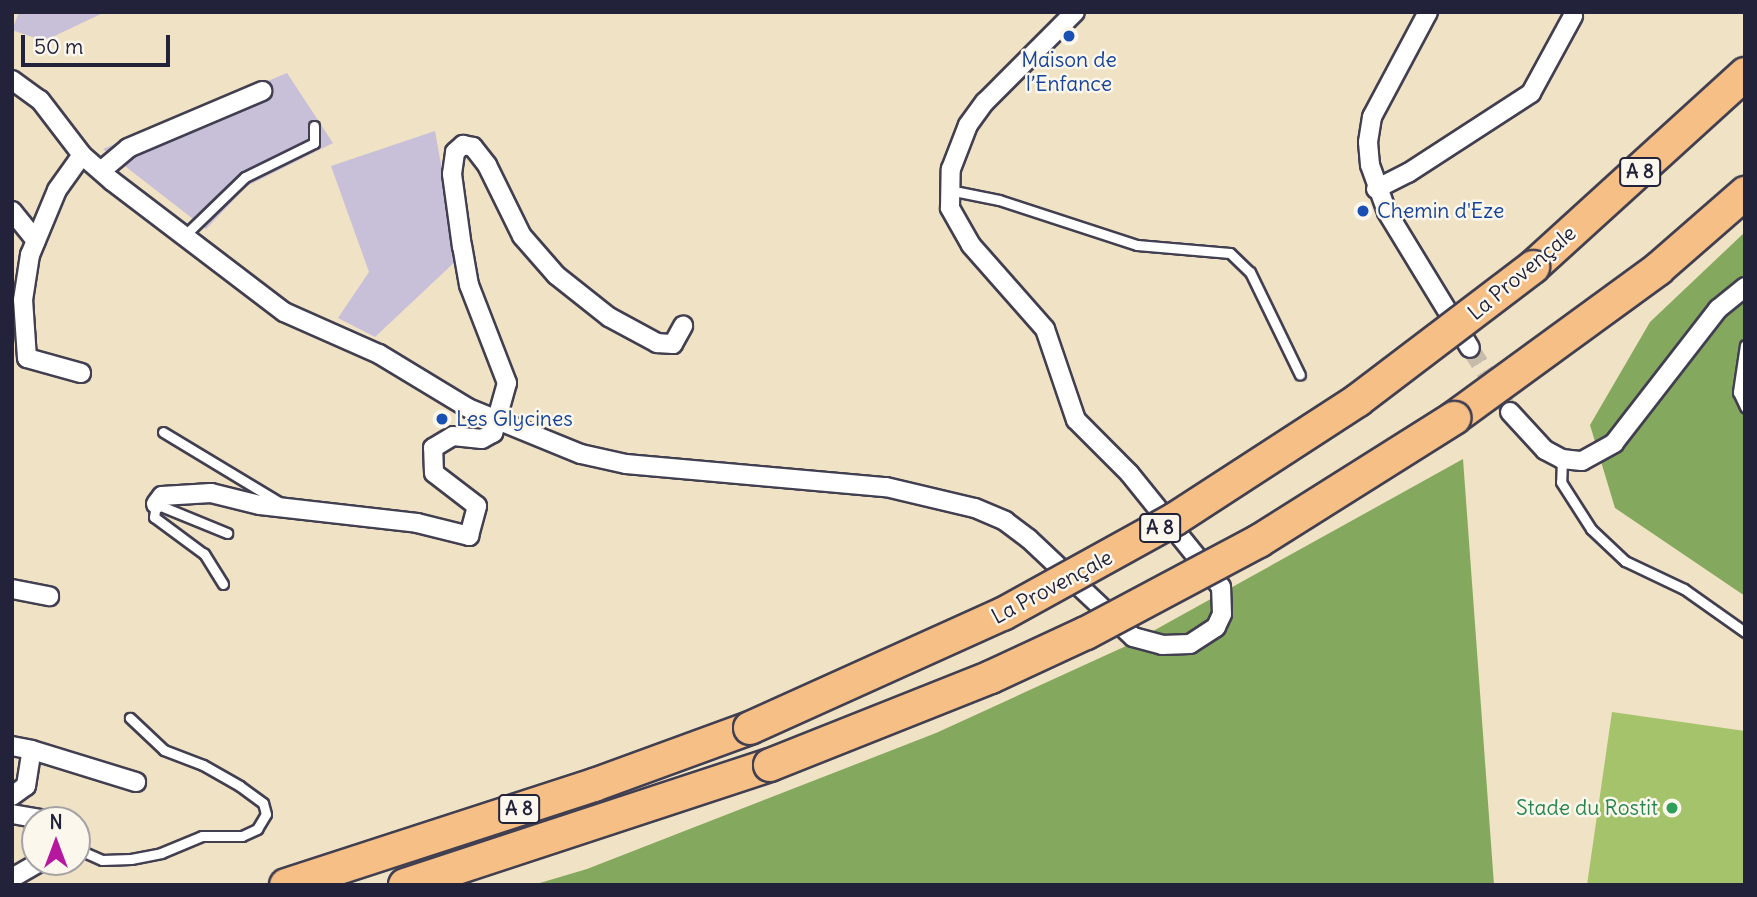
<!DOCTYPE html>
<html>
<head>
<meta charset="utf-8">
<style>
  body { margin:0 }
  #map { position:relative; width:1757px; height:897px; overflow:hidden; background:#f0e2c4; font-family:Delius,sans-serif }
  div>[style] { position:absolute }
  .industrial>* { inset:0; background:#c8bfd8 }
  .green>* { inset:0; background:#a5c36a }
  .forest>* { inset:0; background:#84a95e }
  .street-tunnel>* { height:18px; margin-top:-9px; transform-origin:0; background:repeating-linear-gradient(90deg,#c7bca9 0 18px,transparent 0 27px) }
  .roads { filter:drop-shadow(2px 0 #413f50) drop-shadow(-2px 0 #413f50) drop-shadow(0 2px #413f50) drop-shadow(0 -2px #413f50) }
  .lane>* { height:9px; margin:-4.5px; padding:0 4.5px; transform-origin:4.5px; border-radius:4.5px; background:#fff }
  .street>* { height:18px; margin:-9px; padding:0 9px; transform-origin:9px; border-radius:9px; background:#fff }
  .highway>* { height:32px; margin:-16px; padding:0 16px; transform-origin:16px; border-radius:16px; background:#f5bf86 }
  .bridges { filter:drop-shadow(2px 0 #413f50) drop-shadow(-2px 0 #413f50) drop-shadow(0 2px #413f50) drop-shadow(0 -2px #413f50) }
  .highway-bridge>* { height:32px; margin:-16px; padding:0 16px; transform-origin:16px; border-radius:16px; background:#f5bf86 }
  .dots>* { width:19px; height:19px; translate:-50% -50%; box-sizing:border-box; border:4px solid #fbf7ec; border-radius:50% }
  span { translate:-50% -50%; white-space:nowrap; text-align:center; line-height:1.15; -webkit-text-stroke:5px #fbf7ec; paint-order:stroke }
  .shield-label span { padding:2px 5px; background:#fbf7ec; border:2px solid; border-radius:5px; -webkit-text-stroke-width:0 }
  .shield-label { font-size:19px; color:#22223b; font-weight:700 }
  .transit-label { font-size:21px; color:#164399 }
  .left { translate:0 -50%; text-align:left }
  .street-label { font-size:21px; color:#22223b }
  .leisure-label { font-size:21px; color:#27864d }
  .right { translate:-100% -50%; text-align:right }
  .frame { position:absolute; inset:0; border:14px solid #22223b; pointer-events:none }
  .north { position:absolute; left:21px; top:806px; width:70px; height:70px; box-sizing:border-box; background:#fbf7ec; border:2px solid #a4a2a5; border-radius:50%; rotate:0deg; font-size:19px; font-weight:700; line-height:28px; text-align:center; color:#22223b }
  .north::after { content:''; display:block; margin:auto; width:24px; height:32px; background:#b5179e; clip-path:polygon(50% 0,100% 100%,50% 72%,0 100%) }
  .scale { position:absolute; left:21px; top:35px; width:149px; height:32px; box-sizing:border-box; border:4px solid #22223b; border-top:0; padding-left:9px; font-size:21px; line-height:24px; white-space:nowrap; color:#22223b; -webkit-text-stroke:5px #fbf7ec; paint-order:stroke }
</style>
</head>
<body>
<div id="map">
  <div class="industrial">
    <i style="clip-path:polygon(19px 12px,105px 12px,44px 41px,12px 30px)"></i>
    <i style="clip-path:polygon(287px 73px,333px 143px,247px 186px,206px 229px,103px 149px)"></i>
    <i style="clip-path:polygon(435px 131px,458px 259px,375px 337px,338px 318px,369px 272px,331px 166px)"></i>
  </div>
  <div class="green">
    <i style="clip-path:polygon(1612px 712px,1745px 731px,1745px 885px,1587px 885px)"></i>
  </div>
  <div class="forest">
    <i style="clip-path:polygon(1745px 232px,1745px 596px,1615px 508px,1590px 425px,1650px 322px)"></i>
    <i style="clip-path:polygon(1463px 459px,1494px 885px,533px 885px,587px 869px,936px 733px,1126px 646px)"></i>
  </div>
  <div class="street-tunnel">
    <i style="left:1470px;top:348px;width:75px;rotate:58deg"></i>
  </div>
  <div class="roads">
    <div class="lane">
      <i style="left:949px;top:190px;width:51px;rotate:11.3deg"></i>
      <i style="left:999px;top:200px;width:145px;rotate:18.1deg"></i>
      <i style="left:1137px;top:245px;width:93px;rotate:4.9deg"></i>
      <i style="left:1230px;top:253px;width:28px;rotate:44deg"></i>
      <i style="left:1250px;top:272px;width:114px;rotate:64.1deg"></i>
      <i style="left:185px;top:235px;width:83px;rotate:-44deg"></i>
      <i style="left:245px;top:177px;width:77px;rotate:-26.2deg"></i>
      <i style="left:314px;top:143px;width:17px;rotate:-90deg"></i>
      <i style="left:1745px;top:345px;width:48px;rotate:98.5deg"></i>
      <i style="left:1738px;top:392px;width:17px;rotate:65deg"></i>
      <i style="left:163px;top:432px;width:141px;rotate:31.1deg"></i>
      <i style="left:1562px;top:459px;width:23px;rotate:92deg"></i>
      <i style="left:1561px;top:482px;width:56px;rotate:57.4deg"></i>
      <i style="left:1591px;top:529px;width:47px;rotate:43.3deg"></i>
      <i style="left:1625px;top:561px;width:65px;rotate:25.4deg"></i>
      <i style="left:1684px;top:589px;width:75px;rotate:35.2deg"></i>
      <i style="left:223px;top:584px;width:36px;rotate:-122deg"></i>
      <i style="left:204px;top:554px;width:62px;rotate:-143.5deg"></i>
      <i style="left:154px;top:517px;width:13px;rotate:-81deg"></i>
      <i style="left:156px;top:504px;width:77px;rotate:22.2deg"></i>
      <i style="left:77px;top:849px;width:27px;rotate:24deg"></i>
      <i style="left:102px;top:860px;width:29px;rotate:-2deg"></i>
      <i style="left:131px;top:859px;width:31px;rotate:-11deg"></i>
      <i style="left:161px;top:853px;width:44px;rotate:-22.5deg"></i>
      <i style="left:202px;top:836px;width:40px"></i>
      <i style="left:242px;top:836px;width:17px;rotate:-25deg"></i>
      <i style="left:257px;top:829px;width:17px;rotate:-59deg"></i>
      <i style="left:266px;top:814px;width:11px;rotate:-105deg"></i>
      <i style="left:263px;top:803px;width:29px;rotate:-144deg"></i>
      <i style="left:240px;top:786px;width:43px;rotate:-150.4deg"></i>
      <i style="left:203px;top:765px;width:42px;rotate:-159deg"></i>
      <i style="left:164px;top:750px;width:47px;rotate:-136.7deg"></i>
    </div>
    <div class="street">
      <i style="left:1428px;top:12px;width:119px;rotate:118.1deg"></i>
      <i style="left:1372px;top:117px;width:25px;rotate:99deg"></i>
      <i style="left:1368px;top:142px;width:23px;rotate:85deg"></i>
      <i style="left:1370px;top:165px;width:50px;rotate:70.1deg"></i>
      <i style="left:1387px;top:212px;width:159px;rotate:58.6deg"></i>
      <i style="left:12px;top:80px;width:34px;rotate:36deg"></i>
      <i style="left:40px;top:100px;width:69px;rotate:52.6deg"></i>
      <i style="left:82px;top:155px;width:40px;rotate:41deg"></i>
      <i style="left:112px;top:181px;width:216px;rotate:37.3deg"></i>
      <i style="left:284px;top:312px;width:104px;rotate:23.9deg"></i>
      <i style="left:379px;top:354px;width:104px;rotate:31.2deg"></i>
      <i style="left:468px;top:408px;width:122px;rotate:22.2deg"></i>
      <i style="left:581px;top:454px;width:46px;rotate:12.5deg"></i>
      <i style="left:626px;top:464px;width:261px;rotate:5.1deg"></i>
      <i style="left:886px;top:487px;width:91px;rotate:13.3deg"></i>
      <i style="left:975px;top:508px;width:33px;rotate:23deg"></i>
      <i style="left:1005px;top:521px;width:30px;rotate:37deg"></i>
      <i style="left:1029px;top:539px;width:143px;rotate:43.3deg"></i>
      <i style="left:1133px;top:637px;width:30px;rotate:15deg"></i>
      <i style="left:1162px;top:645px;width:28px;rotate:-2deg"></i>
      <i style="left:1190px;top:644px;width:31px;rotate:-33deg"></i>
      <i style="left:1216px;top:627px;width:14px;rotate:-65deg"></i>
      <i style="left:1222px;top:614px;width:27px;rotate:-92deg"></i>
      <i style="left:1221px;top:587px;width:146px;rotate:-128.9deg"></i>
      <i style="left:1129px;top:473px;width:75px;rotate:-135deg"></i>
      <i style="left:1076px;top:420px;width:96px;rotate:-108.8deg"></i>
      <i style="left:1045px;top:329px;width:112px;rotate:-131.4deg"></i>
      <i style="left:971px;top:245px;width:43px;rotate:-119.6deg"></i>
      <i style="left:950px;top:208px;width:39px;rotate:-89deg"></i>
      <i style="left:951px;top:169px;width:47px;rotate:-68.9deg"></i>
      <i style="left:968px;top:125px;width:29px;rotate:-54deg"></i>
      <i style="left:985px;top:102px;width:127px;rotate:-45deg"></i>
      <i style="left:101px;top:171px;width:35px;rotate:-40deg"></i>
      <i style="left:128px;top:148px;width:146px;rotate:-23deg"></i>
      <i style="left:1376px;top:189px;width:36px;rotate:-27deg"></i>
      <i style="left:1408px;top:173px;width:147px;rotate:-33deg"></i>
      <i style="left:1531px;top:93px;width:88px;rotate:-61.4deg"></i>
      <i style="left:12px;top:211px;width:38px;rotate:51deg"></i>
      <i style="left:81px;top:373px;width:56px;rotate:-164.5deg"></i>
      <i style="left:27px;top:358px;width:58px;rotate:-93.9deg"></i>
      <i style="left:23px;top:300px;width:46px;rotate:-81.2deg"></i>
      <i style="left:30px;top:255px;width:70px;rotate:-67.4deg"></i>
      <i style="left:57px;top:190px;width:43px;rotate:-54.5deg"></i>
      <i style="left:1510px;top:412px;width:52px;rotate:47.4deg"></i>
      <i style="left:1545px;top:450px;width:19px;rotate:28deg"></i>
      <i style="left:1562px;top:459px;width:20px;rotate:6deg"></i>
      <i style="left:1582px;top:461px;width:37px;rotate:-29deg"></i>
      <i style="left:1614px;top:443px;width:170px;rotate:-52.2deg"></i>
      <i style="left:1718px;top:309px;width:35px;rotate:-39deg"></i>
      <i style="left:156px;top:504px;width:10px;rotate:-53deg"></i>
      <i style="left:162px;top:496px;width:49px;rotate:-3.5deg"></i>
      <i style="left:211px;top:493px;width:50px;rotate:13.8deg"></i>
      <i style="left:260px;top:505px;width:158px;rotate:6.5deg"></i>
      <i style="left:417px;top:523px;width:54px;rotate:14deg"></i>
      <i style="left:469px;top:536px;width:31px;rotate:-75deg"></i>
      <i style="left:477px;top:506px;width:54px;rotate:-142.5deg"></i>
      <i style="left:434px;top:473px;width:25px;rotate:-92deg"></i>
      <i style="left:433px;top:448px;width:23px;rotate:-31deg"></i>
      <i style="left:453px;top:436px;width:29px;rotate:6deg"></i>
      <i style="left:482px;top:439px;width:13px;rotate:-29deg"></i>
      <i style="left:493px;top:433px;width:52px;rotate:-74.4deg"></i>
      <i style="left:507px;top:383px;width:105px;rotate:-111.2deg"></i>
      <i style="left:469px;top:285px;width:39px;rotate:-100deg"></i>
      <i style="left:462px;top:247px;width:74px;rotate:-97.8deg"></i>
      <i style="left:452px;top:174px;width:22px;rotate:-82deg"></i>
      <i style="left:455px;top:152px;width:11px;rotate:-41deg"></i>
      <i style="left:463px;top:145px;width:10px;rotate:11deg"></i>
      <i style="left:473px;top:147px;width:23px;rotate:52deg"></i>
      <i style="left:487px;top:165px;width:79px;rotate:63.8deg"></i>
      <i style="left:522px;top:236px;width:52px;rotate:48.9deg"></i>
      <i style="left:556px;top:275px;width:68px;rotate:38.4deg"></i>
      <i style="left:609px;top:317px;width:55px;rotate:28.4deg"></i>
      <i style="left:657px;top:343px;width:16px;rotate:4deg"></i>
      <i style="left:673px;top:344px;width:21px;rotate:-61deg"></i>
      <i style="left:12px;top:589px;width:38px;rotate:11deg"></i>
      <i style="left:12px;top:746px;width:20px;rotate:11deg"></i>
      <i style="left:12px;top:796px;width:17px;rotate:-36deg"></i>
      <i style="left:26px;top:786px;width:36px;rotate:-81deg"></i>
      <i style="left:32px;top:750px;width:109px;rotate:17.1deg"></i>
      <i style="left:12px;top:814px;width:34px;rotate:10deg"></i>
      <i style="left:12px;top:878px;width:32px;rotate:-30deg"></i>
    </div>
    <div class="highway">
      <i style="left:1533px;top:267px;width:287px;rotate:-42.3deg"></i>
      <i style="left:1454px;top:418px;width:253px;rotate:-36.1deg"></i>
      <i style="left:1658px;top:269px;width:116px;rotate:-41.1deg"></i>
      <i style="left:286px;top:885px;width:324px;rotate:-18deg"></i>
      <i style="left:594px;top:785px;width:166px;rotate:-20.1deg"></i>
      <i style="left:405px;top:885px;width:384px;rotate:-18.2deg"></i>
    </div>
  </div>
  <div class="bridges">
    <div class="highway-bridge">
      <i style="left:750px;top:728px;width:277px;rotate:-24.3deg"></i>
      <i style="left:1003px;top:614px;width:196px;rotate:-28.9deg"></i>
      <i style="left:1175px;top:519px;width:218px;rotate:-33deg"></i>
      <i style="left:1358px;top:400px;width:220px;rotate:-37.2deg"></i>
      <i style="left:770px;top:765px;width:238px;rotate:-21.7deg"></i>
      <i style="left:991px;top:677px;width:105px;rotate:-24.9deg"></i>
      <i style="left:1086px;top:633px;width:196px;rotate:-28deg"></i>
      <i style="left:1259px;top:541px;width:231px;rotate:-32.2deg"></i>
    </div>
  </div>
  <div class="dots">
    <i style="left:1069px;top:36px;background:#1a4fb4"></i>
    <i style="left:1363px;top:211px;background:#1a4fb4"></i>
    <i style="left:442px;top:419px;background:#1a4fb4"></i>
    <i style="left:1672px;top:808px;background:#2e9e5b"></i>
  </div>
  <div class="shield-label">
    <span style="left:1640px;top:172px">A 8</span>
    <span style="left:1160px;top:528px">A 8</span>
    <span style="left:519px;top:809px">A 8</span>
  </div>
  <div class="transit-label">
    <span style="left:1069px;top:72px">Maison de<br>l’Enfance</span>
    <span class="left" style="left:1377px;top:211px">Chemin d'Eze</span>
    <span class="left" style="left:456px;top:419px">Les Glycines</span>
  </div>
  <div class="street-label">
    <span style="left:1522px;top:273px;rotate:-40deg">La Provençale</span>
    <span style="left:1052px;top:587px;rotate:-28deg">La Provençale</span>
  </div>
  <div class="leisure-label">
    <span class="right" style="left:1658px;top:808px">Stade du Rostit</span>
  </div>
  <div class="frame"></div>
  <div class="north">N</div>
  <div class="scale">50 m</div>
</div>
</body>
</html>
